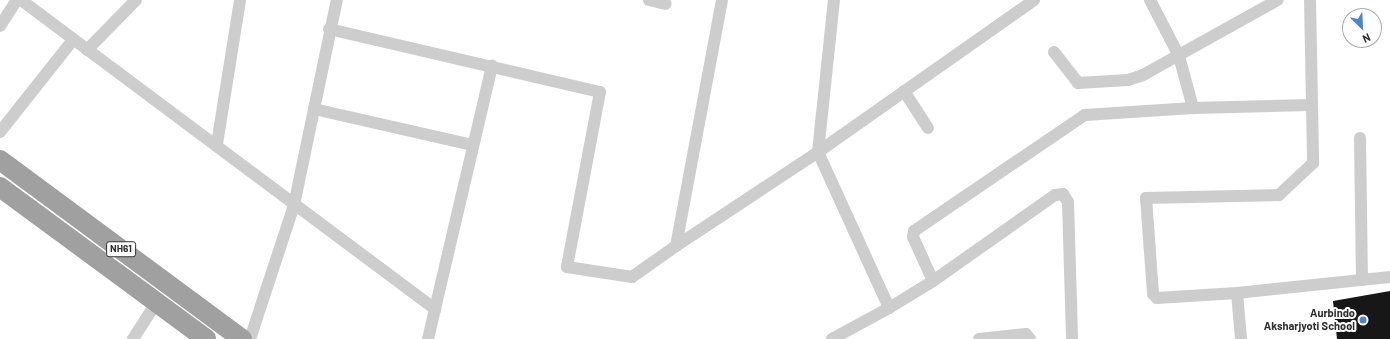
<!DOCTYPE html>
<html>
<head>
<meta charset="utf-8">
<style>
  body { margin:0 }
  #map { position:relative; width:1390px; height:339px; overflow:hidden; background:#fff; font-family:Barlow,sans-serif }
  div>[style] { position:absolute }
  .building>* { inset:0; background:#171717 }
  .minor>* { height:12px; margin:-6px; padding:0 6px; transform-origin:6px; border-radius:6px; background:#cdcdcd }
  .trunk>* { height:20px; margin:-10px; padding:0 10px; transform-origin:10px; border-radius:10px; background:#a0a0a0 }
  .dots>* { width:11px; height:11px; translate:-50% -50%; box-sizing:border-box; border:2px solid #fff; border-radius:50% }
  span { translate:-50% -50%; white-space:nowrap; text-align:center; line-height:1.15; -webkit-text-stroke:4px #fff; paint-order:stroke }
  .shield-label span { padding:1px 3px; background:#fff; border:1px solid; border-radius:3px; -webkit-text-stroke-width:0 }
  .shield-label { font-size:10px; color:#303030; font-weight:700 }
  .poi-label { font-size:11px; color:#303030; font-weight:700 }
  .right { translate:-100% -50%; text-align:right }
  .north { position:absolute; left:1342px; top:8px; width:40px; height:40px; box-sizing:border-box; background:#fff; border:1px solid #acacac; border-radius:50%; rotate:156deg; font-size:11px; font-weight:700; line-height:16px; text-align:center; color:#303030 }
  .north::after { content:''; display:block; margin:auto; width:14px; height:18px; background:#4a86d0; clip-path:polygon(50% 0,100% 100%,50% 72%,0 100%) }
</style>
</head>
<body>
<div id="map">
  <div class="building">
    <i style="clip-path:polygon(1390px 291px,1390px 339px,1337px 339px,1333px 301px)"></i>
  </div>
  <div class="minor">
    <i style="left:21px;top:0;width:517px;rotate:36.74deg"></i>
    <i style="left:435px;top:309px;width:31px;rotate:103deg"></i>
    <i style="left:649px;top:0;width:17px;rotate:13deg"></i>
    <i style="left:1150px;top:0;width:63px;rotate:62.6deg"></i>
    <i style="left:1179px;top:56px;width:54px;rotate:74.9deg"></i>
    <i style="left:1310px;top:0;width:163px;rotate:88.9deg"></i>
    <i style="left:1313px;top:163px;width:47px;rotate:136.7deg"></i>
    <i style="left:1279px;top:195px;width:133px;rotate:178.7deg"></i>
    <i style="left:1146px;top:198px;width:96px;rotate:85.8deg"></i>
    <i style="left:1153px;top:294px;width:6px;rotate:45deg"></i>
    <i style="left:1157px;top:298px;width:80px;rotate:-3.6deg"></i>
    <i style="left:1237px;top:293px;width:154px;rotate:-6deg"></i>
    <i style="left:0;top:26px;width:31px;rotate:-57deg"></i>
    <i style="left:329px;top:29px;width:278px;rotate:13.1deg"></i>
    <i style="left:600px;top:92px;width:178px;rotate:100.7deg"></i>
    <i style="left:567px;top:267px;width:66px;rotate:8.7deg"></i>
    <i style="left:632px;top:277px;width:54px;rotate:-35.2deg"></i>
    <i style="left:676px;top:246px;width:250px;rotate:-79.4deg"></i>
    <i style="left:87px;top:50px;width:70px;rotate:-45.6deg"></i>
    <i style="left:1054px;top:52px;width:39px;rotate:52deg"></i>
    <i style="left:1078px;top:83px;width:50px;rotate:-3.4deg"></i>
    <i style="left:1128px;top:80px;width:16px;rotate:-18deg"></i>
    <i style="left:1143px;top:75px;width:154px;rotate:-29.1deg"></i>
    <i style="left:904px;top:91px;width:44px;rotate:57deg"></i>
    <i style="left:314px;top:109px;width:162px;rotate:12.8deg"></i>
    <i style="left:0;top:132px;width:117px;rotate:-51.6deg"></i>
    <i style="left:1360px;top:138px;width:142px;rotate:89.2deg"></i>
    <i style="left:217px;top:144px;width:146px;rotate:-80.9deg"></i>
    <i style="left:818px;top:152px;width:264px;rotate:-35.1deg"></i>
    <i style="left:818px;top:152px;width:153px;rotate:-84deg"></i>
    <i style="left:676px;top:246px;width:170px;rotate:-33.5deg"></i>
    <i style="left:818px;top:152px;width:171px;rotate:65.5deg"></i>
    <i style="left:889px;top:308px;width:65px;rotate:151.5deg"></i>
    <i style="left:933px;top:281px;width:48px;rotate:-114.4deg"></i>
    <i style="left:913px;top:237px;width:6px;rotate:-81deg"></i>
    <i style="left:914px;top:231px;width:207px;rotate:-34.2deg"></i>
    <i style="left:1085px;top:115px;width:108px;rotate:-3.7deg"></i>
    <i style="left:1193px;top:108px;width:117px;rotate:-1.5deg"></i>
    <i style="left:1237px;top:293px;width:46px;rotate:85deg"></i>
    <i style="left:889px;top:308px;width:52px;rotate:-31.5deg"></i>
    <i style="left:933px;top:281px;width:149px;rotate:-35.2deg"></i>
    <i style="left:1055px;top:195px;width:8px;rotate:-7deg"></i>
    <i style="left:1063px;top:194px;width:9px;rotate:58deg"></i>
    <i style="left:1068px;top:202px;width:137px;rotate:88.3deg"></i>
    <i style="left:435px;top:309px;width:250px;rotate:-76.8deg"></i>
    <i style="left:133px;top:339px;width:43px;rotate:-57.4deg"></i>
    <i style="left:250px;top:339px;width:141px;rotate:-71.8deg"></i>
    <i style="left:294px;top:205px;width:209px;rotate:-78.2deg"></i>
    <i style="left:979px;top:339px;width:47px;rotate:-6.1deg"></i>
    <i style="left:1026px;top:334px;width:6px;rotate:51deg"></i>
  </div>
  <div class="trunk">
    <i style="left:0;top:160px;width:301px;rotate:36.5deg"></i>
    <i style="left:0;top:187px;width:256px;rotate:36.4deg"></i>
  </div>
  <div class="dots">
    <i style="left:1363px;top:320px;background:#4a86d0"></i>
  </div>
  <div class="shield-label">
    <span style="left:121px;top:249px">NH61</span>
  </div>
  <div class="poi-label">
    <span class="right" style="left:1355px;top:320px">Aurbindo<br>Aksharjyoti School</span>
  </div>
  <div class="north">N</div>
</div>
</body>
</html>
